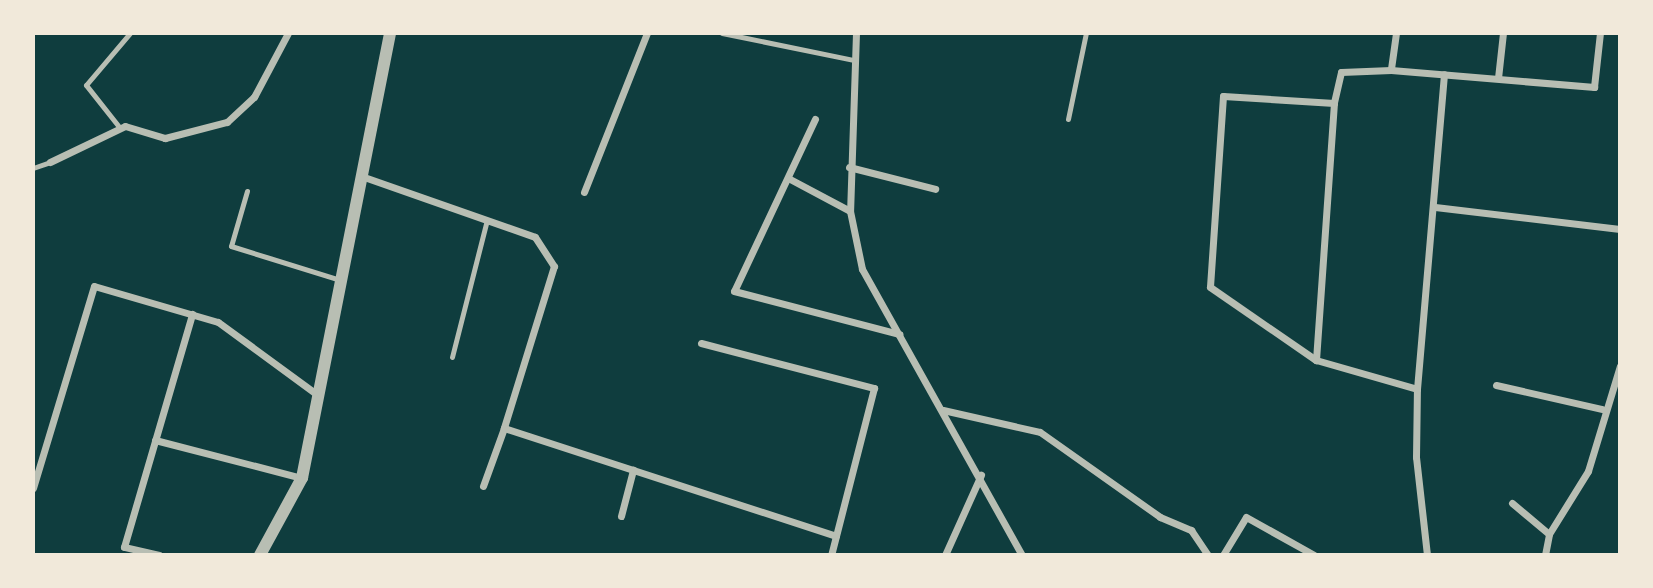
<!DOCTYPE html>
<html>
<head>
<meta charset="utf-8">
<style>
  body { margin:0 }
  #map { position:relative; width:1653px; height:588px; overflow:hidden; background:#0f3d3e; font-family:Inter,sans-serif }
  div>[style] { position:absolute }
  .service>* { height:5px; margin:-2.5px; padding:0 2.5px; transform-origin:2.5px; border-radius:2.5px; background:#b8beb3 }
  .minor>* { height:7px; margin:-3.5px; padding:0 3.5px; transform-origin:3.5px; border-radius:3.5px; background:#b8beb3 }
  .tertiary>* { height:12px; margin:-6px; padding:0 6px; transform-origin:6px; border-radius:6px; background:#b8beb3 }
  span { translate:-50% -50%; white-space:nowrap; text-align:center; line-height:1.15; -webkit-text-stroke:5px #f1e9da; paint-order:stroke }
  .frame { position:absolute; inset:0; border:35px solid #f1e9da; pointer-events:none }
</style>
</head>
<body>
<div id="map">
  <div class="service">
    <i style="left:722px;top:33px;width:135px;rotate:11.6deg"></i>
    <i style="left:1068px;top:119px;width:88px;rotate:-78.2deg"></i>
    <i style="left:120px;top:128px;width:55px;rotate:-128.3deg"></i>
    <i style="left:86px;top:85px;width:68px;rotate:-49.8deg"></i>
    <i style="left:33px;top:168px;width:18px;rotate:-19deg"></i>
    <i style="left:247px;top:191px;width:57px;rotate:106.2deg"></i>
    <i style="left:231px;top:246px;width:114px;rotate:17.3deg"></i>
    <i style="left:452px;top:357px;width:141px;rotate:-75.7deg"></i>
  </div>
  <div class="minor">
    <i style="left:856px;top:33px;width:178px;rotate:91.9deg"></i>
    <i style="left:850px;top:211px;width:59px;rotate:78.3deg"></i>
    <i style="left:862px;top:269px;width:328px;rotate:60.8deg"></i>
    <i style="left:1396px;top:33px;width:37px;rotate:98deg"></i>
    <i style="left:1391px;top:70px;width:204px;rotate:4.8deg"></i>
    <i style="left:1594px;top:87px;width:54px;rotate:-83.7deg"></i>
    <i style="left:1391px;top:70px;width:50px;rotate:177.7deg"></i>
    <i style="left:1341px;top:72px;width:32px;rotate:103deg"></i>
    <i style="left:1334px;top:103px;width:111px;rotate:-176.4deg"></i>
    <i style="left:1223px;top:96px;width:191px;rotate:93.9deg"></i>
    <i style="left:1210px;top:287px;width:129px;rotate:34.6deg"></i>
    <i style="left:1316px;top:360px;width:105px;rotate:16deg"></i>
    <i style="left:1498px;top:78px;width:45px;rotate:-83.7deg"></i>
    <i style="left:815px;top:119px;width:190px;rotate:115.2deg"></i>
    <i style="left:734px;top:291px;width:171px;rotate:14.6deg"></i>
    <i style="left:50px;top:162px;width:83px;rotate:-25.6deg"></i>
    <i style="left:125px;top:126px;width:42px;rotate:16.7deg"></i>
    <i style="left:165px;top:138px;width:64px;rotate:-14.5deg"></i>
    <i style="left:227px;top:122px;width:37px;rotate:-43deg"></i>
    <i style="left:254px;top:97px;width:72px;rotate:-62deg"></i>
    <i style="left:849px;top:167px;width:89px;rotate:14.3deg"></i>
    <i style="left:364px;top:177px;width:181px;rotate:19.3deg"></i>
    <i style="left:535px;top:237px;width:35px;rotate:57deg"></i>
    <i style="left:554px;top:266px;width:170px;rotate:107.2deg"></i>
    <i style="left:504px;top:428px;width:349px;rotate:18deg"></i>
    <i style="left:788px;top:178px;width:70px;rotate:28deg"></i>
    <i style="left:584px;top:192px;width:171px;rotate:-68.4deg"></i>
    <i style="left:1435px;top:207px;width:186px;rotate:6.8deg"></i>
    <i style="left:701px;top:343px;width:179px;rotate:14.6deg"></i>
    <i style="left:874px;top:388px;width:172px;rotate:104.4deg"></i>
    <i style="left:1316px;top:360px;width:258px;rotate:-86deg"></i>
    <i style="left:1496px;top:385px;width:109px;rotate:12.8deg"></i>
    <i style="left:943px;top:410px;width:99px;rotate:12.8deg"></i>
    <i style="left:1040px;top:432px;width:147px;rotate:35.3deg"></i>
    <i style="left:1160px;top:517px;width:34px;rotate:23deg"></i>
    <i style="left:1191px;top:530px;width:30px;rotate:56deg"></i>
    <i style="left:155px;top:440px;width:152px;rotate:14.5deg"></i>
    <i style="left:483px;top:486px;width:62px;rotate:-70.1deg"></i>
    <i style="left:33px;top:488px;width:211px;rotate:-73.2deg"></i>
    <i style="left:94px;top:286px;width:129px;rotate:16.2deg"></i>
    <i style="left:218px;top:322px;width:125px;rotate:36.2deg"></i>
    <i style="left:1512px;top:503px;width:48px;rotate:40deg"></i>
    <i style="left:621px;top:516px;width:48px;rotate:-75.4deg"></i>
    <i style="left:159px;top:555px;width:36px;rotate:-167deg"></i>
    <i style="left:124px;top:547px;width:243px;rotate:-73.7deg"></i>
    <i style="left:945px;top:555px;width:88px;rotate:-65.8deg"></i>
    <i style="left:1223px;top:555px;width:44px;rotate:-58.8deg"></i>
    <i style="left:1246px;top:517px;width:78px;rotate:29.2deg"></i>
    <i style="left:1427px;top:555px;width:99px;rotate:-96.4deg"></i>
    <i style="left:1416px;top:457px;width:68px;rotate:-89.2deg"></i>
    <i style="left:1417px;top:389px;width:316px;rotate:-85.1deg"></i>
    <i style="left:1545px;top:555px;width:21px;rotate:-79deg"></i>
    <i style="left:1549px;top:534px;width:74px;rotate:-58.2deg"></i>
    <i style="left:1588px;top:471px;width:110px;rotate:-73.1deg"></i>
  </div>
  <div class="tertiary">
    <i style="left:260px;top:555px;width:88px;rotate:-61.4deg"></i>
    <i style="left:302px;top:478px;width:454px;rotate:-78.8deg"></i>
  </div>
  <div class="frame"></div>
</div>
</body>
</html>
